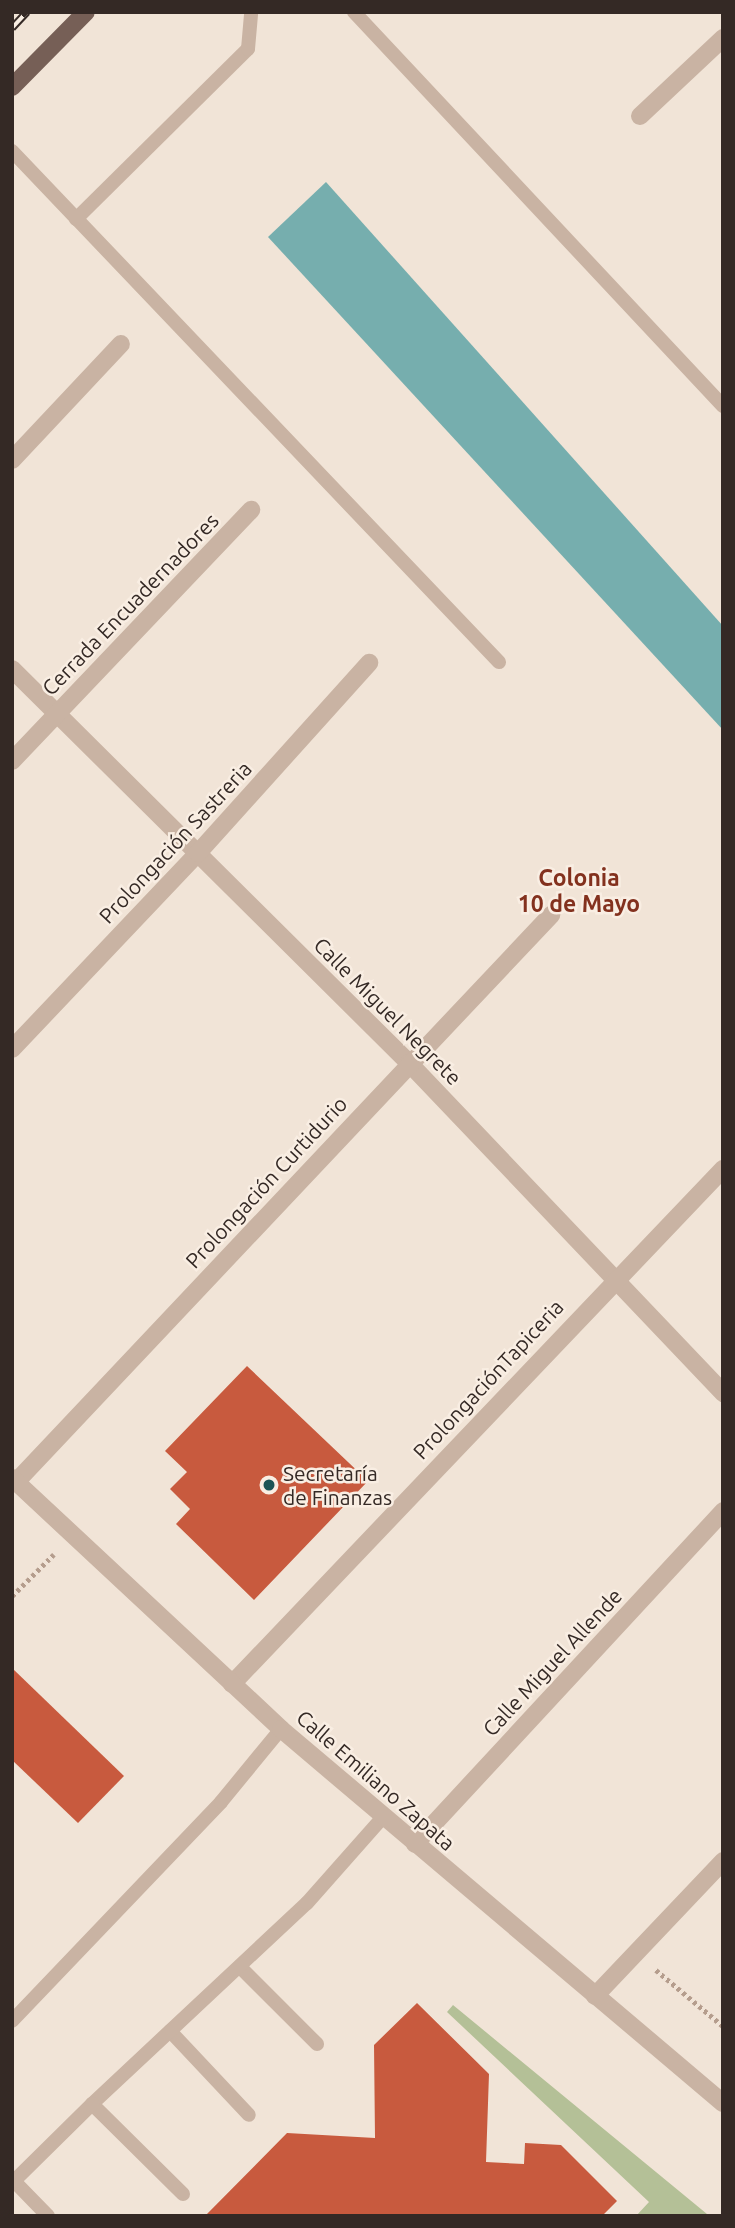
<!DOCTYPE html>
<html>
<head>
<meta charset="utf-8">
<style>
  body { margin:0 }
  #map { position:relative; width:735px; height:2228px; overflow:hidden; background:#f1e4d7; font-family:Ubuntu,sans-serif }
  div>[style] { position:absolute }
  .green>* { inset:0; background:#b4c097 }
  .water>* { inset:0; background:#76aeae }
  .building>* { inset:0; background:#c85a3e }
  .path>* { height:4.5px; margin-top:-2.25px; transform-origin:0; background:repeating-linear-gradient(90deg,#b59d8d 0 3.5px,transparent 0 7px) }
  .service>* { height:14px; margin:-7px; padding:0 7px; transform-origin:7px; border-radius:7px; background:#c9b3a3 }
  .minor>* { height:18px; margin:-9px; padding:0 9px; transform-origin:9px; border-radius:9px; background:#c9b3a3 }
  .tertiary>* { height:18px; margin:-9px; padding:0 9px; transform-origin:9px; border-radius:9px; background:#c9b3a3 }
  .primary>* { height:18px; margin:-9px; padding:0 9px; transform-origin:9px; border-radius:9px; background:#765f56 }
  .rail>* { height:8px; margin-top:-4px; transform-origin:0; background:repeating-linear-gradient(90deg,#f9eee3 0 16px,#342925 0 32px); box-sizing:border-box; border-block:2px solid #342925 }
  .dots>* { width:19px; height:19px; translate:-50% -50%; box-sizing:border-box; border:4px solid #f9eee3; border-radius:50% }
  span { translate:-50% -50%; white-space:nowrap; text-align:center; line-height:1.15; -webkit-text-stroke:5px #f9eee3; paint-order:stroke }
  .street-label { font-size:21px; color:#342925 }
  .poi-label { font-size:21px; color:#342925 }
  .left { translate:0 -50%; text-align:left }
  .neighbourhood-label { font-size:23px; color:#83311e; font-weight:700 }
  .frame { position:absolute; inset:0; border:14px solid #342925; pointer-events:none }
</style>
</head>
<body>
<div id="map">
  <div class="green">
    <i style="clip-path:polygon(453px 2005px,707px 2214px,707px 2216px,636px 2216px,649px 2202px,447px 2012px)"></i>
  </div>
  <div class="water">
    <i style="clip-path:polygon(326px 182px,723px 626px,723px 730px,268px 237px)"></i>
  </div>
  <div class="building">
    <i style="clip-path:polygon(247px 1366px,368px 1481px,254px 1600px,176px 1524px,190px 1509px,170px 1489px,187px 1472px,165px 1451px)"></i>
    <i style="clip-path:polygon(12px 1668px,124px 1776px,78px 1823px,12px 1760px)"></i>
    <i style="clip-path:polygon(417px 2003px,489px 2074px,486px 2162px,524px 2164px,525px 2143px,561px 2145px,617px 2201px,602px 2216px,205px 2216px,287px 2133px,375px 2138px,374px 2045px)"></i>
  </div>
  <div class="path">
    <i style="left:12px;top:1596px;width:59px;rotate:-45deg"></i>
    <i style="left:656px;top:1970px;width:87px;rotate:39.9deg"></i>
  </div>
  <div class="service">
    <i style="left:354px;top:12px;width:540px;rotate:46.88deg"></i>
    <i style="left:12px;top:151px;width:706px;rotate:46.38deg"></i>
    <i style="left:76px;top:219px;width:242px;rotate:-44.7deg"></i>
    <i style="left:248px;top:49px;width:37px;rotate:-85deg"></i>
    <i style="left:240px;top:1967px;width:109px;rotate:45deg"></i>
    <i style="left:12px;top:2021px;width:303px;rotate:-46.3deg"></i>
    <i style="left:221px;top:1802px;width:94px;rotate:-50.6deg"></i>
    <i style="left:170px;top:2031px;width:115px;rotate:46.8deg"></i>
    <i style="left:183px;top:2194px;width:128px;rotate:-135.3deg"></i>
    <i style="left:92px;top:2104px;width:294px;rotate:-43.1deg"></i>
    <i style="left:307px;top:1903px;width:115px;rotate:-48.5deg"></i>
    <i style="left:48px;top:2216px;width:49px;rotate:-134.2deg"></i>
    <i style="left:14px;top:2181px;width:110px;rotate:-44.6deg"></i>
  </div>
  <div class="minor">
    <i style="left:640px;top:116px;width:114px;rotate:-43.2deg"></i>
    <i style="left:12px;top:460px;width:159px;rotate:-46.8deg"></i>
    <i style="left:12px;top:669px;width:559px;rotate:44.78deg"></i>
    <i style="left:409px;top:1063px;width:456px;rotate:46.4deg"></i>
    <i style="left:12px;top:761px;width:347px;rotate:-46.4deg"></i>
    <i style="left:12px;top:1049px;width:270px;rotate:-46.5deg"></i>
    <i style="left:198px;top:853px;width:256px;rotate:-48deg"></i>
    <i style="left:16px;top:1482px;width:780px;rotate:-46.66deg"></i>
    <i style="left:232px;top:1684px;width:712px;rotate:-46.37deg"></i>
    <i style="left:415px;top:1844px;width:454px;rotate:-47.2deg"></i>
    <i style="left:595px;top:1996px;width:186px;rotate:-46.5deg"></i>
  </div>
  <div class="tertiary">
    <i style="left:12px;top:1478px;width:368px;rotate:43deg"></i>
    <i style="left:281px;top:1729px;width:579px;rotate:40.24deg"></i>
  </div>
  <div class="primary">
    <i style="left:12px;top:87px;width:105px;rotate:-45.4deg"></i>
  </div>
  <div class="rail">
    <i style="left:12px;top:28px;width:22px;rotate:-47deg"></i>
  </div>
  <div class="dots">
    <i style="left:269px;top:1485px;background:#1b5455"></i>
  </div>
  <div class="street-label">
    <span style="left:130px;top:604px;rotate:-46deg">Cerrada Encuadernadores</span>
    <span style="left:175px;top:842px;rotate:-47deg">Prolongación Sastreria</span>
    <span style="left:388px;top:1011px;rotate:45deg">Calle Miguel Negrete</span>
    <span style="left:266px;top:1182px;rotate:-47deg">Prolongación Curtidurio</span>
    <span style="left:488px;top:1379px;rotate:-47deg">ProlongaciónTapiceria</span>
    <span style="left:552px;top:1662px;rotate:-47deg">Calle Miguel Allende</span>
    <span style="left:376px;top:1780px;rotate:41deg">Calle Emiliano Zapata</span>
  </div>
  <div class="poi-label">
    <span class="left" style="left:283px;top:1485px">Secretaría<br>de Finanzas</span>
  </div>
  <div class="neighbourhood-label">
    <span style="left:579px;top:891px">Colonia<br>10 de Mayo</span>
  </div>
  <div class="frame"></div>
</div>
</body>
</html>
